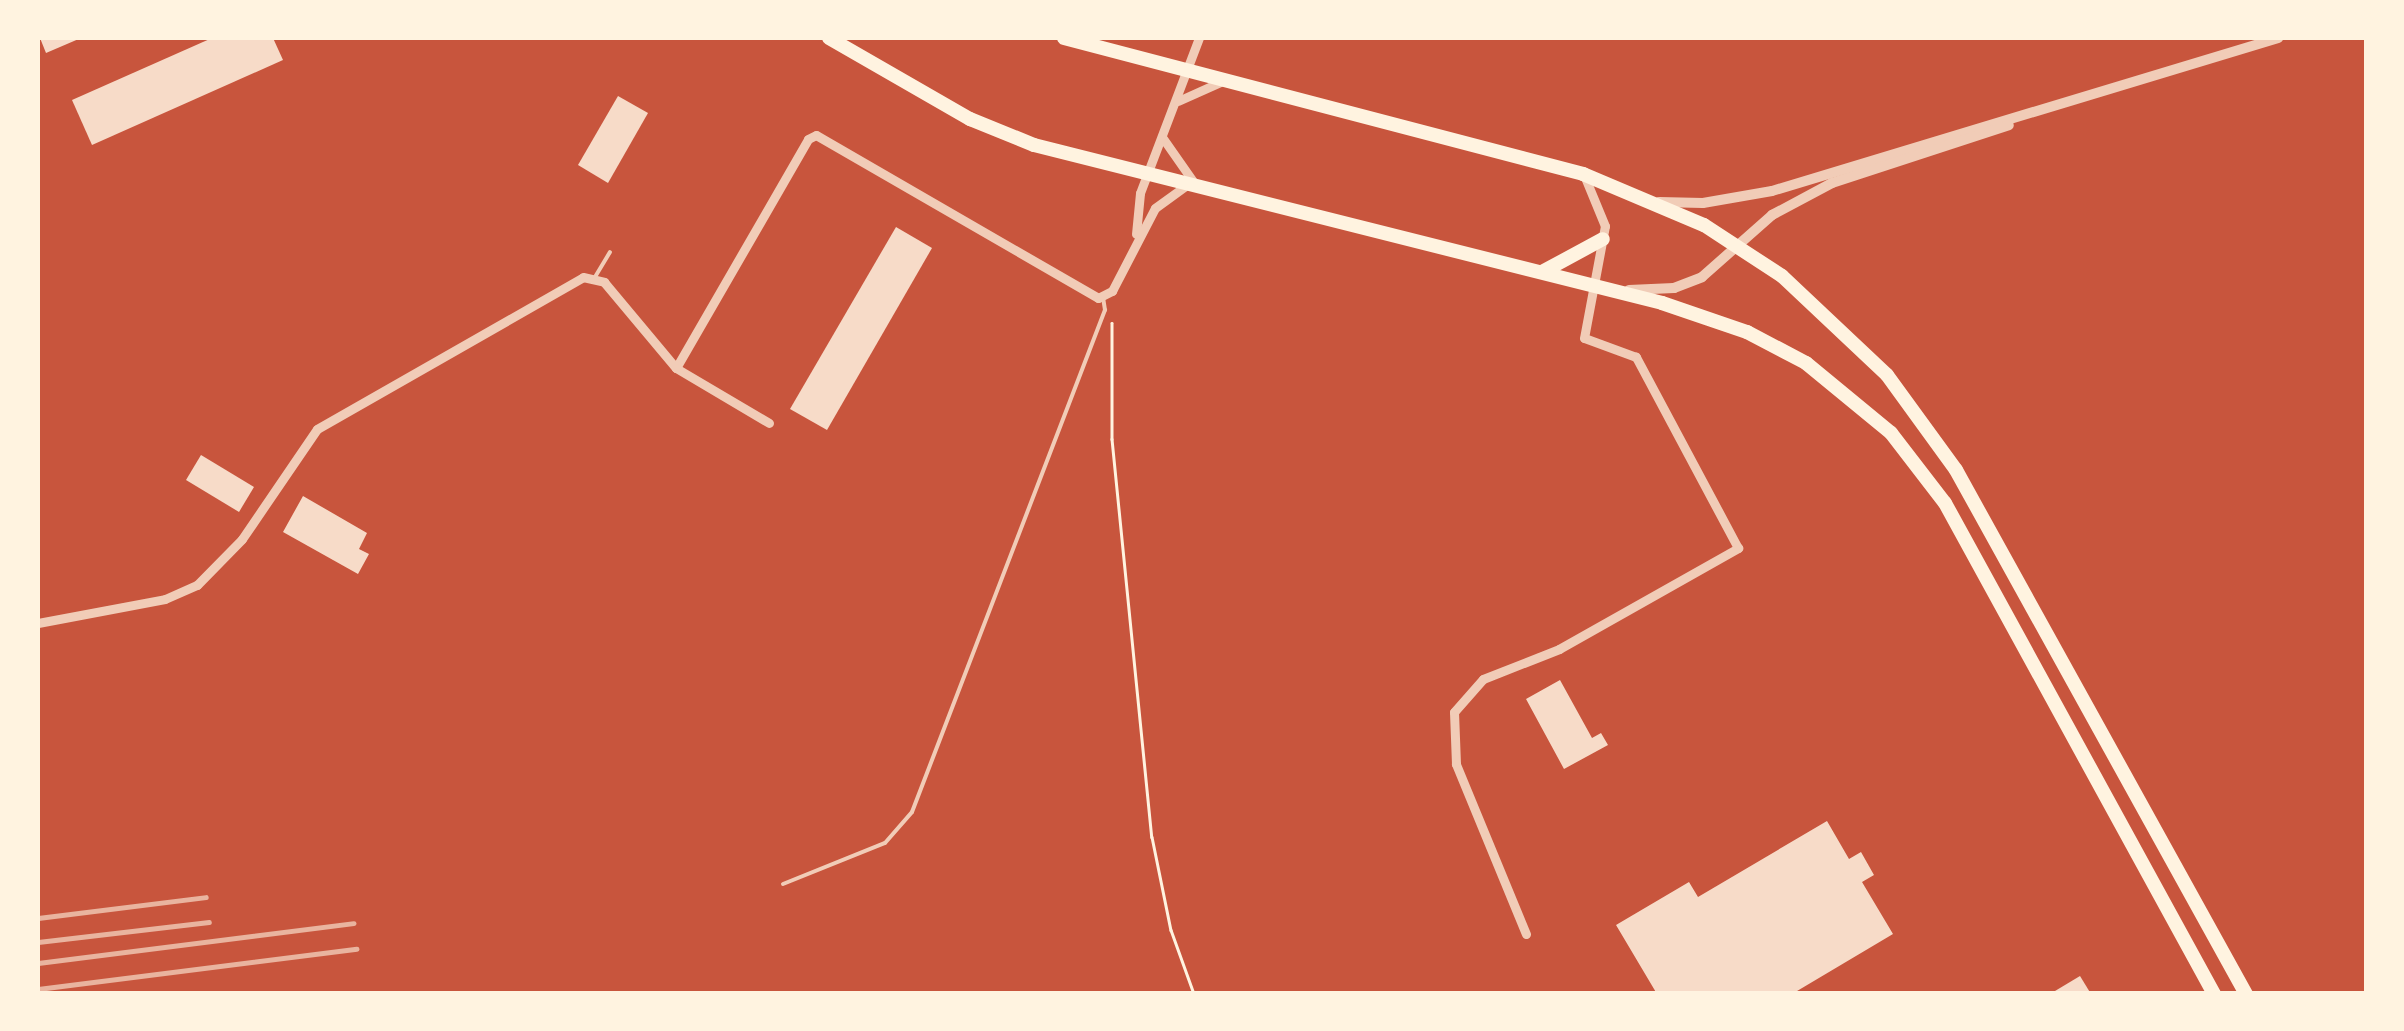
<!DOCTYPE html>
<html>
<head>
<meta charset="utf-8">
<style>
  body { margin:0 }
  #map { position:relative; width:2404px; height:1031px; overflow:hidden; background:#c8553d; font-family:Poppins,sans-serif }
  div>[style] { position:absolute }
  .building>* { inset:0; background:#f7dbc8 }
  .path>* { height:2.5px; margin:-1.25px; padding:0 1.25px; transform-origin:1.25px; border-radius:1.25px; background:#fff3e0 }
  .service>* { height:4px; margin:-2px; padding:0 2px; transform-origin:2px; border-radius:2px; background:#f1ccb7 }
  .minor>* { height:9px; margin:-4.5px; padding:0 4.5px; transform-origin:4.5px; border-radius:4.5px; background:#f1ccb7 }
  .tertiary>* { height:10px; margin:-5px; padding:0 5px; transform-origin:5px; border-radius:5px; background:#f1ccb7 }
  .primary>* { height:14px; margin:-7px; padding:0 7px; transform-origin:7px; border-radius:7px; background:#fff3e0 }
  .rail>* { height:5px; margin:-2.5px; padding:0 2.5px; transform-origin:2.5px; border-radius:2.5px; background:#e9b49f }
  span { translate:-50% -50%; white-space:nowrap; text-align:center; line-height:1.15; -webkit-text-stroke:10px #fff3e0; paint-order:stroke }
  .frame { position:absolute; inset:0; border:40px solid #fff3e0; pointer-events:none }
</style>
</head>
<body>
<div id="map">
  <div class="building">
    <i style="clip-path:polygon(40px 38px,81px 38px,46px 53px)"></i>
    <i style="clip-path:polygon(212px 38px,273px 38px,283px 60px,92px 145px,72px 100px)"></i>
    <i style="clip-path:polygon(618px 96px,648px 113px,608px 183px,578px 165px)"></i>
    <i style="clip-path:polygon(896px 227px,932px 248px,827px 430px,790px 409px)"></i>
    <i style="clip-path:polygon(201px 455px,254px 487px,239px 512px,186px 480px)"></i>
    <i style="clip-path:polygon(303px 496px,367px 533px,359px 549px,369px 554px,358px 574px,283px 532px)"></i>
    <i style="clip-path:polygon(1560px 680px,1592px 738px,1601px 733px,1608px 745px,1564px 769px,1526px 699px)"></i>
    <i style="clip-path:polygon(1827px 821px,1849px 859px,1861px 852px,1874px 875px,1862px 882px,1893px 934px,1792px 994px,1657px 994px,1616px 925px,1689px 882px,1698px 897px)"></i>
    <i style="clip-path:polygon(2080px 976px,2091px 994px,2050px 994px)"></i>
  </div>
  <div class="path">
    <i style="left:1112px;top:323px;width:116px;rotate:90deg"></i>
    <i style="left:1112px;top:439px;width:400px;rotate:84.3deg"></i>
    <i style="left:1152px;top:837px;width:95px;rotate:78.5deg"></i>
    <i style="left:1171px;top:930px;width:68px;rotate:70.2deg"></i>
  </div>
  <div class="service">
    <i style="left:595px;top:277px;width:29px;rotate:-59deg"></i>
    <i style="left:783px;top:884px;width:110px;rotate:-21.9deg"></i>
    <i style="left:885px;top:843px;width:41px;rotate:-48.9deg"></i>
    <i style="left:912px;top:812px;width:538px;rotate:-68.97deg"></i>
    <i style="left:1105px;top:310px;width:12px;rotate:-99deg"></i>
  </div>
  <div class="minor">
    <i style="left:1178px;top:101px;width:51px;rotate:-24.1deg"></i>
    <i style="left:1162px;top:137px;width:61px;rotate:55deg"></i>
    <i style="left:1136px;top:234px;width:41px;rotate:-84.4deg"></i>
    <i style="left:1140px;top:193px;width:166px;rotate:-69.2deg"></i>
    <i style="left:676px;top:368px;width:264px;rotate:-60deg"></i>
    <i style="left:808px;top:139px;width:9px;rotate:-27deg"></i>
    <i style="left:816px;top:135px;width:326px;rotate:30deg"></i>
    <i style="left:1098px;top:298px;width:16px;rotate:-27deg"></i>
    <i style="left:1112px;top:291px;width:93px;rotate:-62.6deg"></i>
    <i style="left:1155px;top:208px;width:39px;rotate:-36deg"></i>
    <i style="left:38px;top:623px;width:129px;rotate:-10.7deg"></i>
    <i style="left:165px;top:599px;width:35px;rotate:-24deg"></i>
    <i style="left:197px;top:585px;width:64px;rotate:-45.6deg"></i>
    <i style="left:242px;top:539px;width:133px;rotate:-55.7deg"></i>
    <i style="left:317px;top:429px;width:306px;rotate:-29.7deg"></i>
    <i style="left:583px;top:277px;width:22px;rotate:13deg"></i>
    <i style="left:604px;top:282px;width:112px;rotate:50.1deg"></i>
    <i style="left:676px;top:368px;width:108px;rotate:30.6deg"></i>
    <i style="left:1526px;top:934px;width:184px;rotate:-112.4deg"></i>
    <i style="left:1456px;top:764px;width:52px;rotate:-92.2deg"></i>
    <i style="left:1454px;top:712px;width:44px;rotate:-48.7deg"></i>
    <i style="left:1483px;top:679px;width:82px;rotate:-21.5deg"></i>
    <i style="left:1559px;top:649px;width:206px;rotate:-29.4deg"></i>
    <i style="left:1738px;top:548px;width:217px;rotate:-118.1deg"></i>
    <i style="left:1636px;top:357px;width:55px;rotate:-159.9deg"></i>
    <i style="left:1584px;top:338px;width:114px;rotate:-79.4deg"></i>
    <i style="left:1605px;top:226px;width:55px;rotate:-112.4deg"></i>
  </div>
  <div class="tertiary">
    <i style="left:1659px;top:202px;width:44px;rotate:1.3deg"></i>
    <i style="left:1703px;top:203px;width:70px;rotate:-9.9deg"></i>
    <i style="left:1772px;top:191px;width:529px;rotate:-16.82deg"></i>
    <i style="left:1629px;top:290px;width:45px;rotate:-2.5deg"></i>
    <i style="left:1674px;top:288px;width:30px;rotate:-21deg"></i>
    <i style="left:1702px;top:277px;width:94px;rotate:-41.5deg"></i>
    <i style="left:1772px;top:215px;width:68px;rotate:-28.1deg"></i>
    <i style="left:1832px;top:183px;width:186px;rotate:-18.1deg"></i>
  </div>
  <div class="primary">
    <i style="left:829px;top:38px;width:163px;rotate:29.9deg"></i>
    <i style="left:970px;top:119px;width:69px;rotate:22.1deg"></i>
    <i style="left:1034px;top:145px;width:648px;rotate:14.12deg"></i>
    <i style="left:1662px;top:303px;width:90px;rotate:18.8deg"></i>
    <i style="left:1747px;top:332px;width:67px;rotate:27.7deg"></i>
    <i style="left:1806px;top:363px;width:110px;rotate:39.5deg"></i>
    <i style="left:1891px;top:433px;width:88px;rotate:52.4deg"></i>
    <i style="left:1945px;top:503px;width:560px;rotate:61.28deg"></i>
    <i style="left:1064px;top:38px;width:537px;rotate:14.68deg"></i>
    <i style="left:1583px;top:174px;width:131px;rotate:22.9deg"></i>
    <i style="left:1704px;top:225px;width:93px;rotate:33.2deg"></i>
    <i style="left:1782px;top:276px;width:144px;rotate:43.3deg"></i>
    <i style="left:1887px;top:375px;width:117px;rotate:54deg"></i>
    <i style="left:1956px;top:470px;width:599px;rotate:61.04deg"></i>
    <i style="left:1542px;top:272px;width:69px;rotate:-28.4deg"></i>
  </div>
  <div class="rail">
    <i style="left:38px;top:918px;width:169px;rotate:-7.1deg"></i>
    <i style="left:38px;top:942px;width:172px;rotate:-6.7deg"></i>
    <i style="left:38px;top:963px;width:318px;rotate:-7.2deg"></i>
    <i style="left:38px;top:989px;width:321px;rotate:-7.2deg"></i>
  </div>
  <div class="frame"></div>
</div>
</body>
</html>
